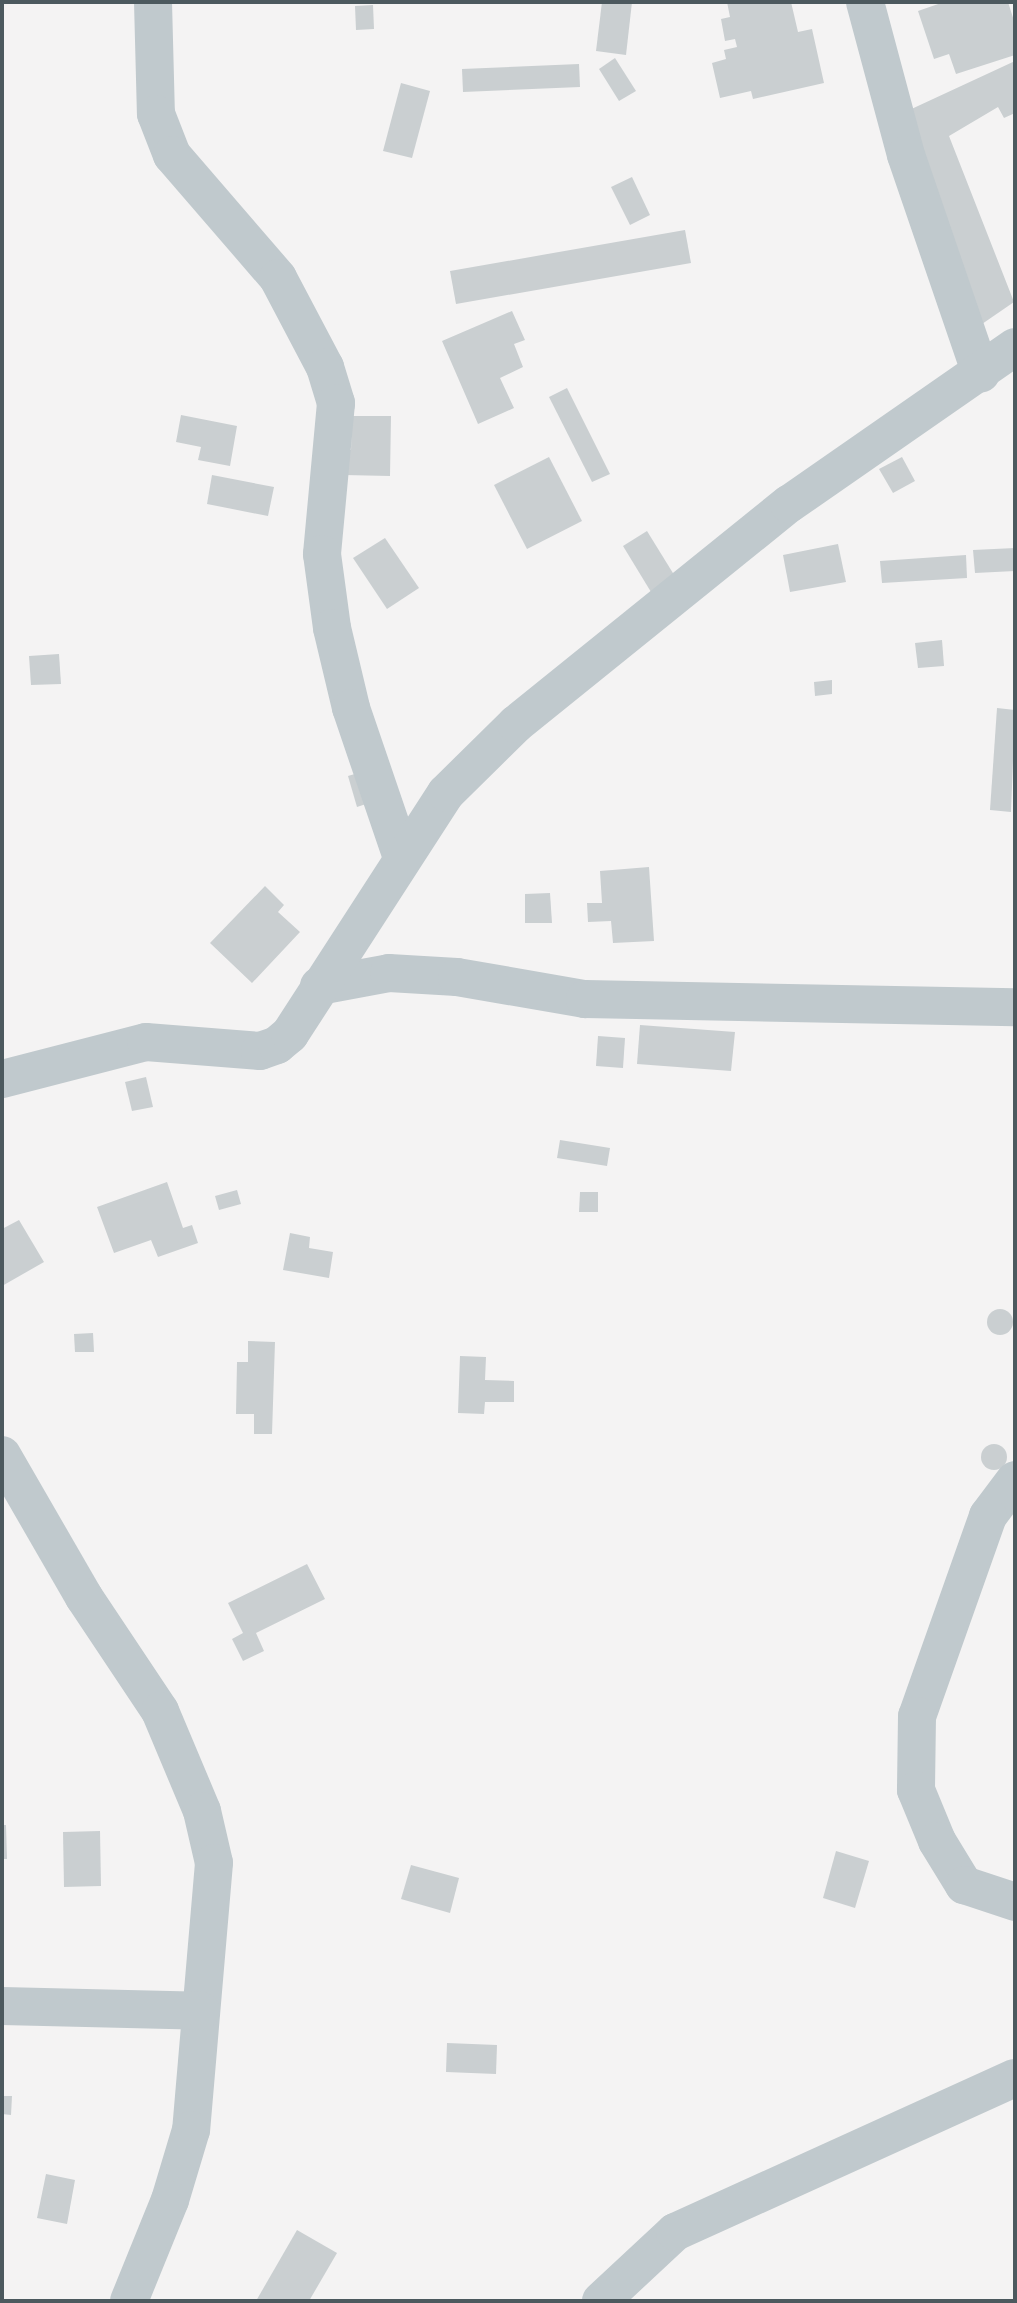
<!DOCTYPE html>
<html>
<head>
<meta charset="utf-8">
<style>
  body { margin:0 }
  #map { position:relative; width:1017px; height:2303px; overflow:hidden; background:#f4f3f3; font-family:Ubuntu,sans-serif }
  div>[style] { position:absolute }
  .building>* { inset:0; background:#cacfd1 }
  .round { border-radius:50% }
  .minor>* { height:38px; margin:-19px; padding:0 19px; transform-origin:19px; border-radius:19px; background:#c0c9cd }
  span { translate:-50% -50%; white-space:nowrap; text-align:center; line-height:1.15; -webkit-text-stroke:5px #fff; paint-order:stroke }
  .frame { position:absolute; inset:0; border:4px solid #4c595e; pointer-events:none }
</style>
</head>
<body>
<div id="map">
  <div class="building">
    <i style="clip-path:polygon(602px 2px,632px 2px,626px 55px,596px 51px)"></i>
    <i style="clip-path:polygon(727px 2px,791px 2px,798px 32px,812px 29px,824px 83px,753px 99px,751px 91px,720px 98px,712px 63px,726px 59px,724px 50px,737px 47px,735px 39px,725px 41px,721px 19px,730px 17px)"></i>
    <i style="clip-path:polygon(944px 2px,1008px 2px,1015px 24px,1015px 55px,956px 74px,949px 54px,934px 59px,918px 11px)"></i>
    <i style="clip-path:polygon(373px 5px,374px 29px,356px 30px,355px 6px)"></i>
    <i style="clip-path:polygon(615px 58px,636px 91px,619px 101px,599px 69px)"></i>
    <i style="clip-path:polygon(1015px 61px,1015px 113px,1004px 118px,998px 107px,949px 136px,1014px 302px,982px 324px,905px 112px)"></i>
    <i style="clip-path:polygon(579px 64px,580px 87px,463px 92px,462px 69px)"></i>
    <i style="clip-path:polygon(401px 83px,430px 91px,412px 158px,383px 151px)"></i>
    <i style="clip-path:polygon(632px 177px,650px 215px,630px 225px,611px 187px)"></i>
    <i style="clip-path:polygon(685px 230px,691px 263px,456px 304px,450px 271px)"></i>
    <i style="clip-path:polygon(512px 311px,525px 340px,514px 344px,523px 367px,500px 378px,514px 408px,478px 424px,442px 341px)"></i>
    <i style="clip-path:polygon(567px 388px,610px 474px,592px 482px,549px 397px)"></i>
    <i style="clip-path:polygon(181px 415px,237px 426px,230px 466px,198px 460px,201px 447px,176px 442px)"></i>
    <i style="clip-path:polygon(352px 416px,391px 416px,390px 476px,344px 475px,344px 450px,351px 450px)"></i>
    <i style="clip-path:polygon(549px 457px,582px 521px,527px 549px,494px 485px)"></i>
    <i style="clip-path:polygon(902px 457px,915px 481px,893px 493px,879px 469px)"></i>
    <i style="clip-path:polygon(212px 475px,274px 487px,268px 516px,207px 504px)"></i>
    <i style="clip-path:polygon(647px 531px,676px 578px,651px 592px,623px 546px)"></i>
    <i style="clip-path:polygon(385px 538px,419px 588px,387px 609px,353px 558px)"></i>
    <i style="clip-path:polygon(838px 544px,846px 582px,790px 592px,783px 555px)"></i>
    <i style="clip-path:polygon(1015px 548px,1015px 571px,975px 573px,973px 550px)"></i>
    <i style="clip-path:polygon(966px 555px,967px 578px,882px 583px,880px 561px)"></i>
    <i style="clip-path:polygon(942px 640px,944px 666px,918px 668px,915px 643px)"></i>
    <i style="clip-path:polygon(59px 654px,61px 684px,31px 685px,29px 656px)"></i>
    <i style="clip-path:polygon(832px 680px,832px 694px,815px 696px,814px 682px)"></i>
    <i style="clip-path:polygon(997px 708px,1015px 710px,1011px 812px,990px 810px)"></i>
    <i style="clip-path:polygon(365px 771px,375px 801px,357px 807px,348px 776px)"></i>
    <i style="clip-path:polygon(649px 867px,654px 941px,613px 943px,611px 921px,588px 922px,587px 903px,602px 903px,600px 871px)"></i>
    <i style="clip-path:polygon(265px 886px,284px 905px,278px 912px,300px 932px,252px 983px,210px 943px)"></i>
    <i style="clip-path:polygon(550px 893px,552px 923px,525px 923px,525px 894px)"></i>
    <i style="clip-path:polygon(640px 1025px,735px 1032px,731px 1071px,637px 1064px)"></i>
    <i style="clip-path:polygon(598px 1036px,625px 1038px,623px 1068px,596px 1066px)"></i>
    <i style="clip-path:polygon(146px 1077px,153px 1107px,132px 1111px,125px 1082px)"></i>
    <i style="clip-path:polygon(560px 1140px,610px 1148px,607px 1166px,557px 1158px)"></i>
    <i style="clip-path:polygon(167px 1182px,183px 1228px,192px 1225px,198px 1243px,158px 1257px,151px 1240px,114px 1253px,97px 1207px)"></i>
    <i style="clip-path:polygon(237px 1190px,241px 1204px,219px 1210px,215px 1196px)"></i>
    <i style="clip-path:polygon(580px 1192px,598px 1192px,598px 1212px,579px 1212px)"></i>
    <i style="clip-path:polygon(19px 1220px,44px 1262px,2px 1286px,2px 1229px)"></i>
    <i style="clip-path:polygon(290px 1233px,310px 1237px,309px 1248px,333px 1252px,329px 1278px,283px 1270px)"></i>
    <i class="round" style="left:987px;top:1309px;width:26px;height:26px"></i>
    <i style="clip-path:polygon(93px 1333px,94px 1352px,75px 1352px,74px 1334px)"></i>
    <i style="clip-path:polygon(248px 1341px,275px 1342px,272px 1434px,254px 1434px,254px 1414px,236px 1414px,237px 1362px,248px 1362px)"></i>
    <i style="clip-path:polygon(460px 1356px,486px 1357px,485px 1380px,514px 1381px,514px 1402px,485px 1402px,484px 1414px,458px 1413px)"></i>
    <i class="round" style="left:981px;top:1444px;width:26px;height:26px"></i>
    <i style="clip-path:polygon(307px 1564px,325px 1599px,256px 1633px,264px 1651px,243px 1661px,232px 1639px,243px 1633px,228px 1603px)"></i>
    <i style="clip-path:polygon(2px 1825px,6px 1825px,7px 1859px,2px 1859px)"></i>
    <i style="clip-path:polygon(100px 1831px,101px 1886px,64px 1887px,63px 1832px)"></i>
    <i style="clip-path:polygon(836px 1851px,869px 1861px,855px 1908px,823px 1898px)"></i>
    <i style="clip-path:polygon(411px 1865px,459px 1878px,450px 1913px,401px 1899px)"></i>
    <i style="clip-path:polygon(447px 2043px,497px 2045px,496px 2074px,446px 2072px)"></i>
    <i style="clip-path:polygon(2px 2096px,12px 2096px,11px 2115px,2px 2114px)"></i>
    <i style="clip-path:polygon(46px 2174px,75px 2180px,67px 2224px,37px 2218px)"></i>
    <i style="clip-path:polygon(297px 2230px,337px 2253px,309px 2301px,256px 2301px)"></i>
  </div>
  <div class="minor">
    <i style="left:153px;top:2px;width:112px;rotate:88.5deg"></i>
    <i style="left:156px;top:114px;width:44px;rotate:68.7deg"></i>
    <i style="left:172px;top:155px;width:162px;rotate:49.2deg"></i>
    <i style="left:278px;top:278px;width:101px;rotate:62.2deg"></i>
    <i style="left:325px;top:367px;width:38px;rotate:73deg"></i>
    <i style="left:336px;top:403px;width:152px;rotate:95.3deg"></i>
    <i style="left:322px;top:554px;width:75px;rotate:82.3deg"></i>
    <i style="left:332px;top:628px;width:82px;rotate:76.6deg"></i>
    <i style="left:351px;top:708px;width:155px;rotate:71.2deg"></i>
    <i style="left:865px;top:2px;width:158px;rotate:75deg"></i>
    <i style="left:906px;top:155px;width:231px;rotate:71.1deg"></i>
    <i style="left:319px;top:986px;width:71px;rotate:-10.5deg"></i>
    <i style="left:389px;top:973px;width:68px;rotate:3.4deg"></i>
    <i style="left:457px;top:977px;width:130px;rotate:9.8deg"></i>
    <i style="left:585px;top:999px;width:430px;rotate:1.1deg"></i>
    <i style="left:2px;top:1079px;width:149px;rotate:-14.4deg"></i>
    <i style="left:146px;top:1042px;width:114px;rotate:4.5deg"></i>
    <i style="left:260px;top:1051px;width:18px;rotate:-19deg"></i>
    <i style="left:277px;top:1045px;width:17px;rotate:-40deg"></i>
    <i style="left:290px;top:1034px;width:287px;rotate:-57.1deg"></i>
    <i style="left:446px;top:793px;width:98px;rotate:-44.6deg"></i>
    <i style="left:516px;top:724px;width:351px;rotate:-38.9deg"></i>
    <i style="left:789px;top:504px;width:275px;rotate:-34.8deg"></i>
    <i style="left:2px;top:1455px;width:164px;rotate:60deg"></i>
    <i style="left:84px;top:1597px;width:137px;rotate:56.3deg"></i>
    <i style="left:160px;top:1711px;width:108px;rotate:67.2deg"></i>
    <i style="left:202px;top:1811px;width:53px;rotate:77deg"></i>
    <i style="left:214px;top:1863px;width:268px;rotate:94.9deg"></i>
    <i style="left:191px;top:2130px;width:73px;rotate:106.7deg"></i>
    <i style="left:170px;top:2200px;width:109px;rotate:112.1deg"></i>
    <i style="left:1015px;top:1480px;width:45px;rotate:126.9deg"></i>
    <i style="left:988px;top:1516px;width:212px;rotate:109.5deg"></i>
    <i style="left:917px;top:1716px;width:74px;rotate:90.8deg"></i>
    <i style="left:916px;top:1790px;width:55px;rotate:67.6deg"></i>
    <i style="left:937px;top:1841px;width:52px;rotate:58.5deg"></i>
    <i style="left:964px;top:1885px;width:54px;rotate:18.4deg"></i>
    <i style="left:2px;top:2006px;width:199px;rotate:1.4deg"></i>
    <i style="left:601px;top:2301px;width:101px;rotate:-43deg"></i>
    <i style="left:675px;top:2232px;width:373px;rotate:-24.4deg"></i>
  </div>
  <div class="frame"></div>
</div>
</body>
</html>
